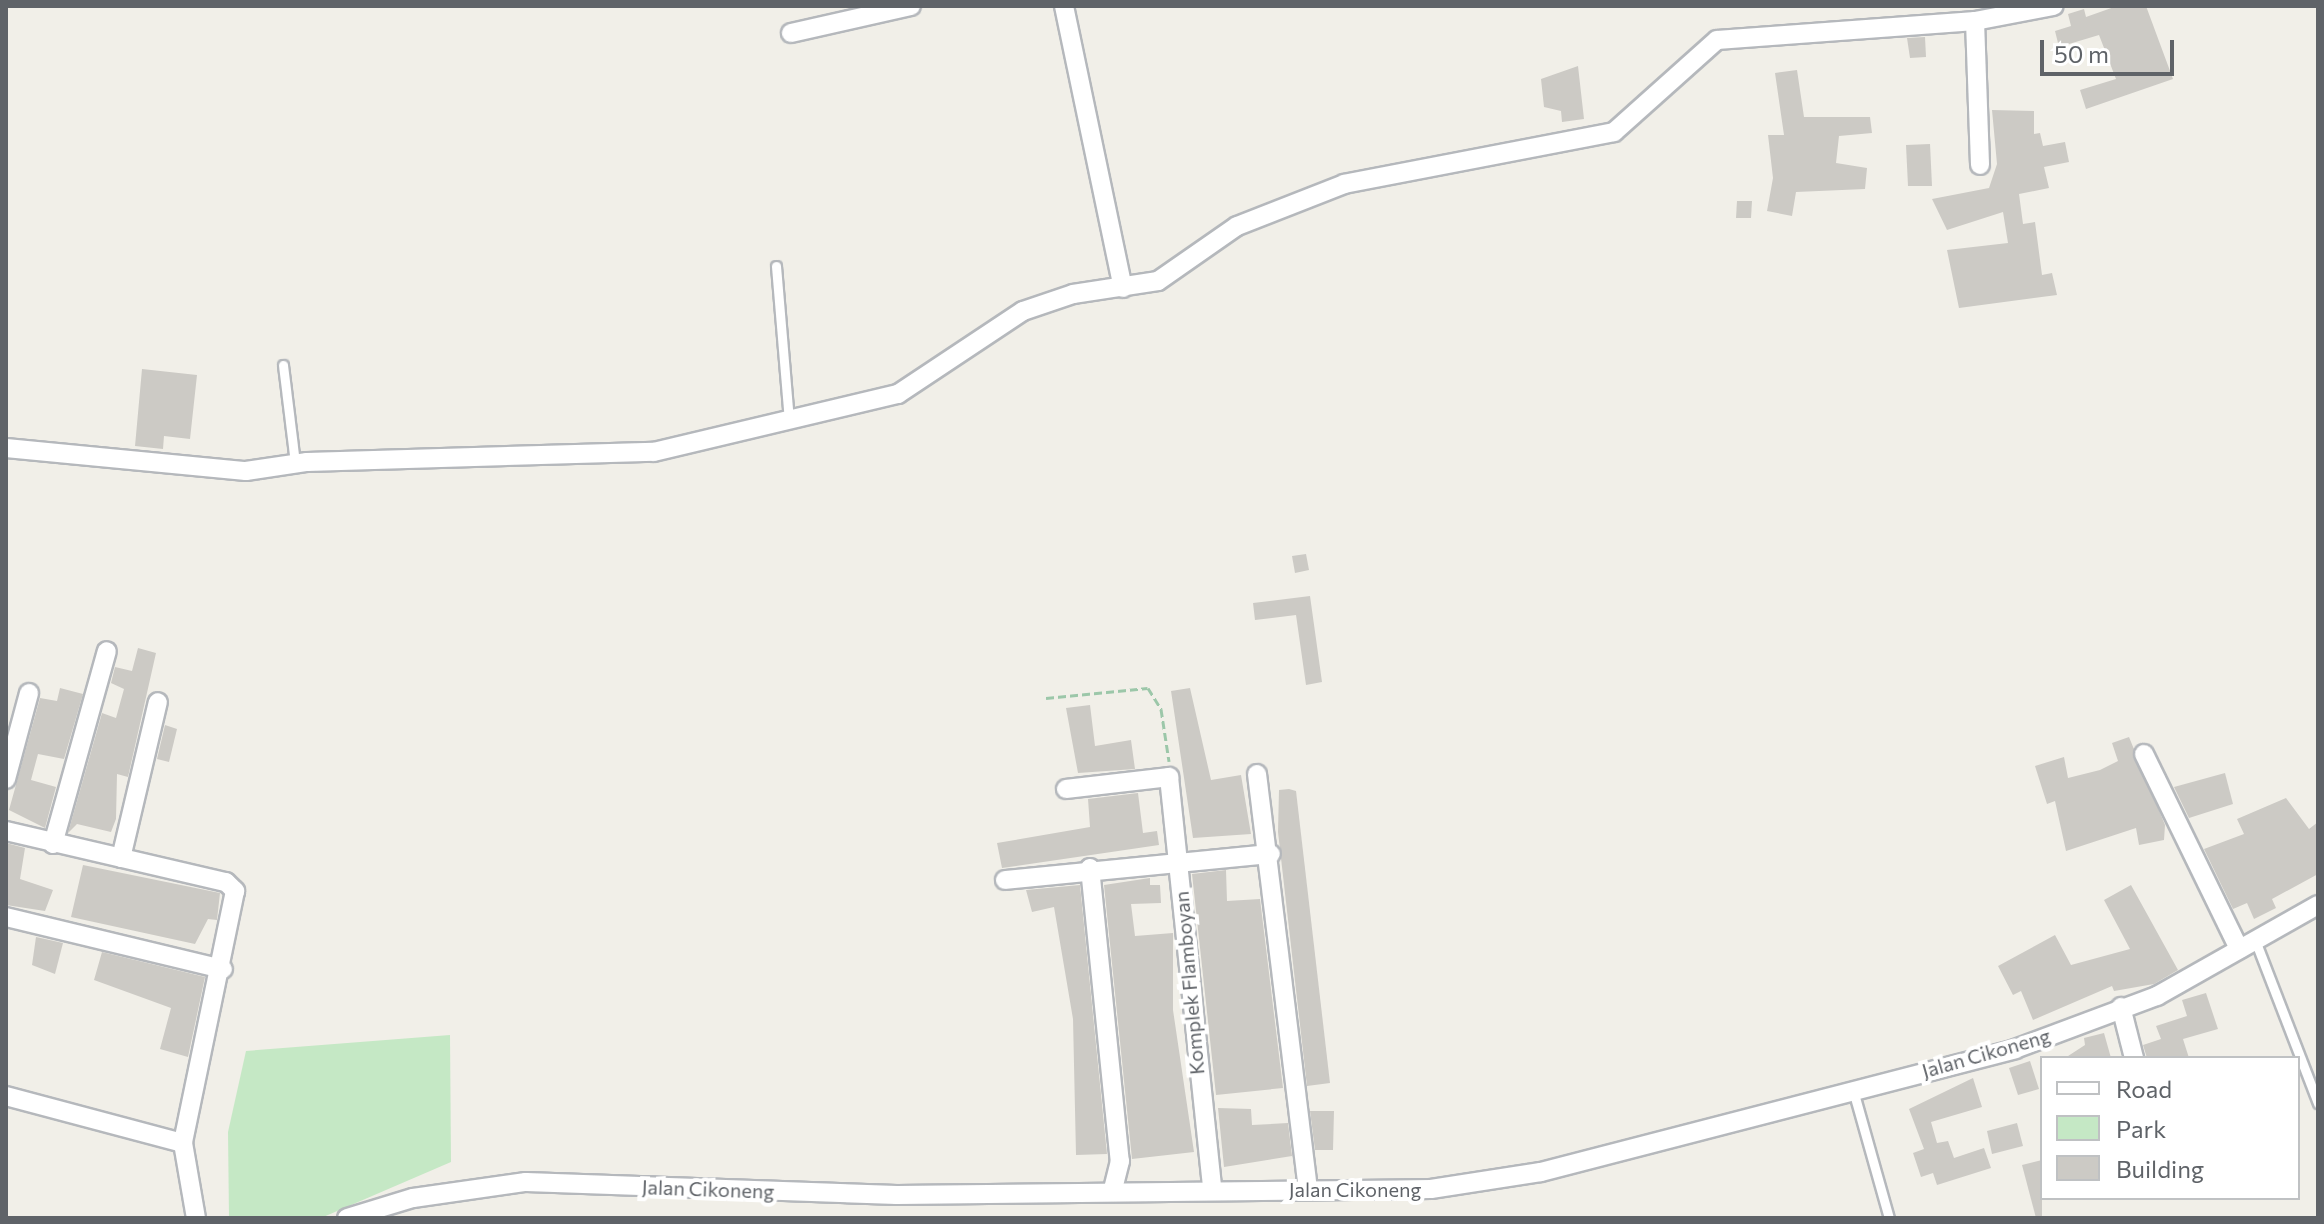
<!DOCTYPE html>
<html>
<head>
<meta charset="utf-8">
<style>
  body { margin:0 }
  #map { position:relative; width:2324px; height:1224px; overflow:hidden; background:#f1efe8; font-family:Commissioner,sans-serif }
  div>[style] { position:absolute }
  .green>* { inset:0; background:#c5e8c5 }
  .building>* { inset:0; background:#cccac5 }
  .path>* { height:3px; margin-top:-1.5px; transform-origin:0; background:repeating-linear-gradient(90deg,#9cc7a9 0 8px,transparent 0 12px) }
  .roads { filter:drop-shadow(2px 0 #b5b8bc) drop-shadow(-2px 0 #b5b8bc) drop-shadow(0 2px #b5b8bc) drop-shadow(0 -2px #b5b8bc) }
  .service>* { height:9px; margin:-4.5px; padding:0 4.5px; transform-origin:4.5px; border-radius:4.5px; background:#fff }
  .minor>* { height:18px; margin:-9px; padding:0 9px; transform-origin:9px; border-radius:9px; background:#fff }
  span { translate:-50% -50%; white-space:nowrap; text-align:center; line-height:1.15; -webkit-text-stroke:8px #fff; paint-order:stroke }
  .street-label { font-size:20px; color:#5f6368 }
  .frame { position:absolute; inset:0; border:8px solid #5f6368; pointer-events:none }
  .legend { position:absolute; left:2040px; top:1056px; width:260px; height:144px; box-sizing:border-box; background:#fff; border:2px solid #bfc1c3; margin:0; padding:10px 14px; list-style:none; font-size:24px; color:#5f6368 }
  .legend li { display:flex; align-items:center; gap:16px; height:40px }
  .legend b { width:40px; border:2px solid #bfc1c3 }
  .scale { position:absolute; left:2040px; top:40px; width:134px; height:36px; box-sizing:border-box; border:4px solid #5f6368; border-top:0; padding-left:10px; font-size:24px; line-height:28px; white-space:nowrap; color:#5f6368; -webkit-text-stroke:6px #fff; paint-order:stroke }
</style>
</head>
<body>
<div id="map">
  <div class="green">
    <i style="clip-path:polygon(450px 1035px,451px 1162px,321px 1218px,229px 1218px,228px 1132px,246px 1051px)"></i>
  </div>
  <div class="building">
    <i style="clip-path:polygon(2117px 6px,2146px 6px,2173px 79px,2086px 109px,2080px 90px,2116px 79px,2099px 35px,2059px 47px,2055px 31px,2071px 26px,2068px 14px,2084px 9px,2086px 17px)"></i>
    <i style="clip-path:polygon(1925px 37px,1926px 57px,1910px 58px,1907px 38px)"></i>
    <i style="clip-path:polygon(1578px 66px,1584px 119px,1562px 122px,1561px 111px,1544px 107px,1541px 79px)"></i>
    <i style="clip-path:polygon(1797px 70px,1804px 117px,1870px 117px,1872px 133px,1839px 136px,1836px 163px,1867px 168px,1865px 189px,1796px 192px,1792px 216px,1767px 211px,1773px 178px,1768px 135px,1784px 135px,1775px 73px)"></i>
    <i style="clip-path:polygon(1992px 110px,2034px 111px,2034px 134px,2040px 133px,2043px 146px,2065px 142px,2069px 162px,2044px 167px,2049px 188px,2019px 194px,2023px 224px,2035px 222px,2042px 275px,2052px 273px,2057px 295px,1959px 308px,1947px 250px,2008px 243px,2003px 212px,1947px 230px,1932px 199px,1989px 188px,1997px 164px)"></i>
    <i style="clip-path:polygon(1930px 144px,1932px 186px,1908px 186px,1906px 145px)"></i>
    <i style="clip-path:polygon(1737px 201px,1752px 201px,1751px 218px,1736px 218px)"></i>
    <i style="clip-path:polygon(142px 369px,197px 375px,190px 439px,164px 436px,163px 449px,135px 446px)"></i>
    <i style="clip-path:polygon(1306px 554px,1309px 570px,1295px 573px,1292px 556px)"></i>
    <i style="clip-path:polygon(1310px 596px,1322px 682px,1306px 685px,1296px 615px,1255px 620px,1253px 603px)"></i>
    <i style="clip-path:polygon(138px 648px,156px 653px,128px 777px,117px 774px,116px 819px,111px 832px,77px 824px,68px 833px,102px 713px,116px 718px,124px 689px,111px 683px,115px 667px,132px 671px)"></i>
    <i style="clip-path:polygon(60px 688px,83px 694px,64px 759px,38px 754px,31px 780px,56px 787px,45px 828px,9px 810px,40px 698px,57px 701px)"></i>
    <i style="clip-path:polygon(1190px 688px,1211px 780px,1241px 775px,1251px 834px,1193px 838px,1171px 691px)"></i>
    <i style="clip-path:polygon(1090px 705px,1095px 746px,1131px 740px,1135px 769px,1078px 773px,1066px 708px)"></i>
    <i style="clip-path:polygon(165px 725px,177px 729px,169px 762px,157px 759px)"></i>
    <i style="clip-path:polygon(2129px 737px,2165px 825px,2164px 840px,2139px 845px,2136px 828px,2066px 851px,2055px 801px,2047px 804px,2035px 766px,2064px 757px,2068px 778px,2100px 770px,2118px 761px,2112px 743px)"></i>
    <i style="clip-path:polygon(2225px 773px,2233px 804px,2189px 818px,2174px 787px)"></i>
    <i style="clip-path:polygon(1289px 789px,1296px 791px,1330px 1083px,1307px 1086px,1278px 832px,1279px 790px)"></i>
    <i style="clip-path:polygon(1138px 793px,1143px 833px,1157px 831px,1159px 845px,1002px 868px,997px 843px,1090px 827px,1088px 799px)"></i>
    <i style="clip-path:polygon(2286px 798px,2309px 829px,2318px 822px,2318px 874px,2272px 899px,2276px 908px,2254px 919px,2247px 903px,2233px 909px,2204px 849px,2244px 834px,2237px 819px)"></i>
    <i style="clip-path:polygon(6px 843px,25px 848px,20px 879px,53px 890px,45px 911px,6px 905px)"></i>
    <i style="clip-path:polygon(83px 865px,220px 893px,217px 920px,208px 919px,195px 944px,71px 917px)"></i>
    <i style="clip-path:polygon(1226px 870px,1227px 901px,1260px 899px,1283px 1088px,1216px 1095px,1192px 874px)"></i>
    <i style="clip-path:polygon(1150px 878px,1150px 885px,1160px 885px,1161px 903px,1131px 904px,1135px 936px,1173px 933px,1173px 1010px,1194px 1152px,1132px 1159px,1104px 885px)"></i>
    <i style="clip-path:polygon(1080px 885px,1107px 1154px,1076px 1155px,1073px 1019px,1054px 907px,1032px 912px,1026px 890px)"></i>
    <i style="clip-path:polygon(2131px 885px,2178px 970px,2154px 984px,2114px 991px,2112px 986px,2033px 1020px,2021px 991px,2013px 995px,1998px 966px,2055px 935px,2071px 965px,2130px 949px,2104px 900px)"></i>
    <i style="clip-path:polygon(36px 937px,63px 943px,55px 974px,32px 965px)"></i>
    <i style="clip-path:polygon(102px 952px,205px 977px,188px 1057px,160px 1049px,171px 1008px,94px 980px)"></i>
    <i style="clip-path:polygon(2206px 993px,2218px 1029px,2183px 1039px,2189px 1058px,2147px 1058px,2143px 1045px,2161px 1039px,2156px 1026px,2187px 1016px,2182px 1000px)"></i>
    <i style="clip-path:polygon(2104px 1033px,2111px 1058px,2065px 1058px,2085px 1045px,2084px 1038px)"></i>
    <i style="clip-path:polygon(2030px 1061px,2039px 1089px,2018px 1095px,2009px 1068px)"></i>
    <i style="clip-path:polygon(1973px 1078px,1982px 1107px,1931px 1122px,1937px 1143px,1948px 1141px,1954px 1158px,1984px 1148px,1991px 1168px,1937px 1185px,1933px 1173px,1921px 1177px,1913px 1153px,1924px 1149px,1909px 1109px)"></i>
    <i style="clip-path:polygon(1218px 1108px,1251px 1109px,1252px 1125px,1288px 1123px,1292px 1156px,1224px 1167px)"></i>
    <i style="clip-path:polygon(1310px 1111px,1334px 1111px,1333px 1150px,1315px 1150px)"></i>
    <i style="clip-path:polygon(2017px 1123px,2023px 1146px,1992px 1154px,1987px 1131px)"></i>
    <i style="clip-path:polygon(2042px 1160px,2042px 1218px,2036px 1218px,2022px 1165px)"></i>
  </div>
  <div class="path">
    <i style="left:1046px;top:698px;width:102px;rotate:-5.6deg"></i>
    <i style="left:1148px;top:688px;width:25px;rotate:58deg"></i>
    <i style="left:1161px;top:709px;width:53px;rotate:81.3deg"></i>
  </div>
  <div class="roads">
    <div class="service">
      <i style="left:776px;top:266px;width:155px;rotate:85.2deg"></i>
      <i style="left:283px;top:365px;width:99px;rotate:83deg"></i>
      <i style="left:2255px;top:940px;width:175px;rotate:68.9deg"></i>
      <i style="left:1853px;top:1090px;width:133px;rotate:74.3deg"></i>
    </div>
    <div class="minor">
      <i style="left:1064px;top:6px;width:288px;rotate:78.2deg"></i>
      <i style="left:1975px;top:21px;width:144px;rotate:88deg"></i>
      <i style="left:791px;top:33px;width:123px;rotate:-12.7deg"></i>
      <i style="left:6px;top:448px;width:241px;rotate:5.5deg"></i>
      <i style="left:246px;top:471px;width:62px;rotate:-8.4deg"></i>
      <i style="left:307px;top:462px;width:347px;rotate:-1.7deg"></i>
      <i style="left:654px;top:452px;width:251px;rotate:-13.4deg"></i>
      <i style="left:898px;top:394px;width:150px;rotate:-33.6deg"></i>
      <i style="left:1023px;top:311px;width:53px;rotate:-18.8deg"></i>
      <i style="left:1073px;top:294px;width:86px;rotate:-8.7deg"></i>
      <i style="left:1158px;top:281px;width:96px;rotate:-34.8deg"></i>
      <i style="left:1237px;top:226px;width:115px;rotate:-21.4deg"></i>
      <i style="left:1344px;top:184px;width:275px;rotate:-10.9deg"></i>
      <i style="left:1614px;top:132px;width:138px;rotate:-41.8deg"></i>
      <i style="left:1717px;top:40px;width:259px;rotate:-4.2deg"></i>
      <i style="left:1975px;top:21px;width:80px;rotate:-10.8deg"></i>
      <i style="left:2144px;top:754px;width:217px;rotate:64deg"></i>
      <i style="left:1257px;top:774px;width:419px;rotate:83deg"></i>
      <i style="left:6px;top:779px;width:89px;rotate:-75deg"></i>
      <i style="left:1066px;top:789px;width:104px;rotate:-6.6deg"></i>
      <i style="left:1169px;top:777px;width:413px;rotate:84deg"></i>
      <i style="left:6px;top:831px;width:226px;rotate:13.1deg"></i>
      <i style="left:226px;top:882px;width:13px;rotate:45deg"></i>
      <i style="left:235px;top:891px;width:257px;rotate:101.7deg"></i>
      <i style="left:53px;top:844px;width:200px;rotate:-74.4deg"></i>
      <i style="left:121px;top:858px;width:160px;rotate:-76.7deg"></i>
      <i style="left:1090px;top:868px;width:295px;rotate:84.2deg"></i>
      <i style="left:1120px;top:1161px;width:30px;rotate:104deg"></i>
      <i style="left:1005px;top:880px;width:267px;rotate:-5.6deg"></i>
      <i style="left:6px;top:917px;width:223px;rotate:13.5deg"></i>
      <i style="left:2121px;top:1007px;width:53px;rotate:75.7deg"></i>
      <i style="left:6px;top:1096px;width:183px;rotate:14.9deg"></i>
      <i style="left:183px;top:1143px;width:76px;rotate:80.2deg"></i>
      <i style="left:347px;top:1218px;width:69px;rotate:-16.9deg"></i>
      <i style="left:413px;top:1198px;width:114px;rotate:-8.1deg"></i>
      <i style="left:526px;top:1182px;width:371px;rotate:2deg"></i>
      <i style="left:897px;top:1195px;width:534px;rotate:-0.64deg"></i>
      <i style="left:1431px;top:1189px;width:111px;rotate:-8.8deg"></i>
      <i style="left:1541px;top:1172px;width:490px;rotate:-14.5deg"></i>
      <i style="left:2015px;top:1049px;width:152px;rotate:-20.5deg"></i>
      <i style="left:2157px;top:996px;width:185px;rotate:-29.5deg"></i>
    </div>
  </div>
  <div class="street-label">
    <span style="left:1189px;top:983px;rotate:-95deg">Komplek Flamboyan</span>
    <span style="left:1986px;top:1053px;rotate:-16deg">Jalan Cikoneng</span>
    <span style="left:708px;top:1189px;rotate:2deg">Jalan Cikoneng</span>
    <span style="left:1355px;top:1189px">Jalan Cikoneng</span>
  </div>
  <div class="frame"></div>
  <ul class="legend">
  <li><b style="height:10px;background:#fff"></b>Road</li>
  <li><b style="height:22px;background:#c5e8c5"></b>Park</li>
  <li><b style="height:22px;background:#cccac5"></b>Building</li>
  </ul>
  <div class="scale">50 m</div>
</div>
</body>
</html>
